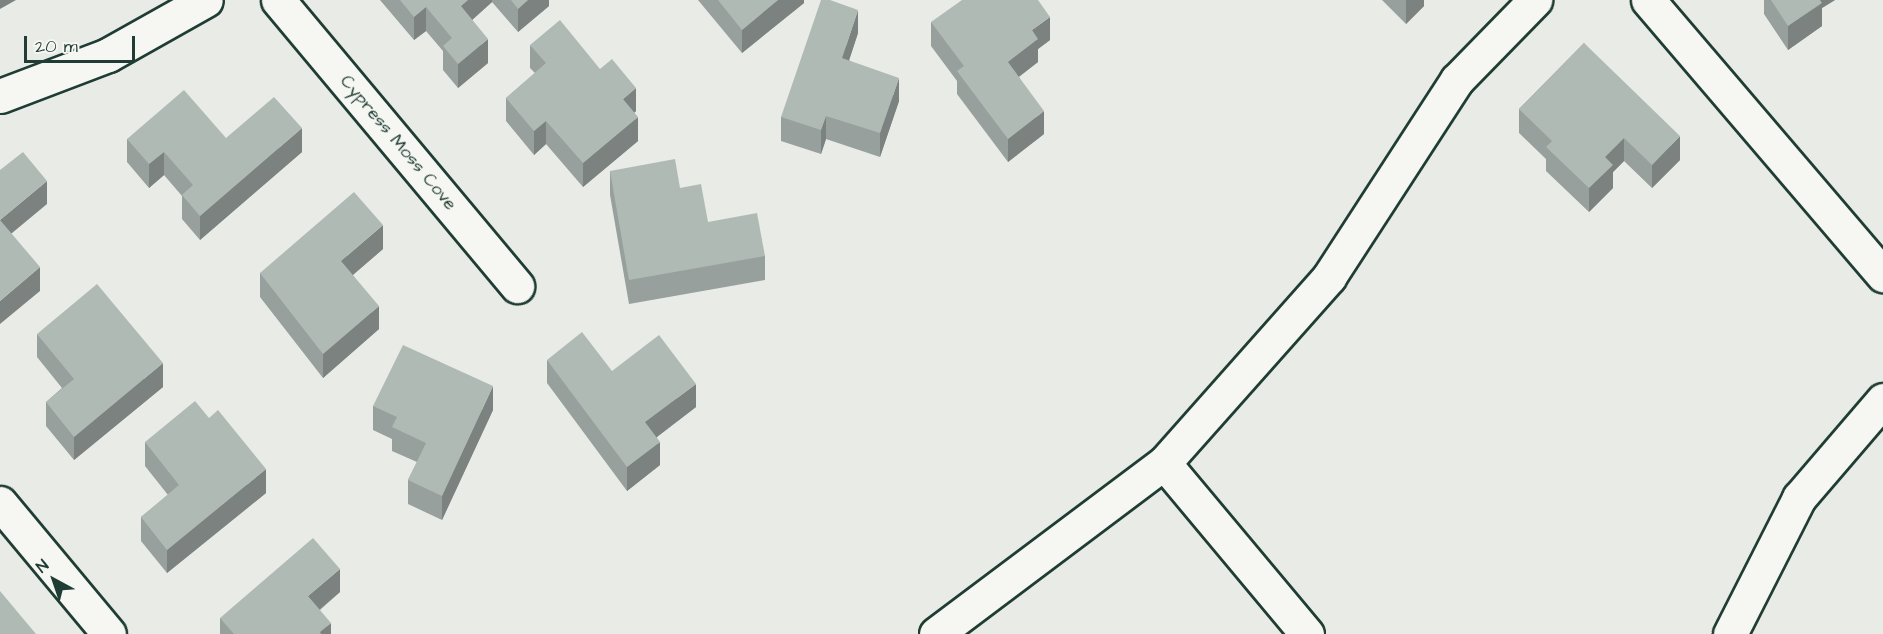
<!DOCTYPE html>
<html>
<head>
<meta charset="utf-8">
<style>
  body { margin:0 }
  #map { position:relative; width:1883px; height:634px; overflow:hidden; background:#e9ebe7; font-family:"Architects Daughter",sans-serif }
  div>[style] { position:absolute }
  .roads { filter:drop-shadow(2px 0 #1f3d34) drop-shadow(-2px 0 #1f3d34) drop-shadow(0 2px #1f3d34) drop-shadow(0 -2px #1f3d34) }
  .minor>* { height:33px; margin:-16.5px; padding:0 16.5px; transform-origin:16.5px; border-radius:16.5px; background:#f6f6f2 }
  .wall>* { inset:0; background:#97a09c }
  .shaded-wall>* { inset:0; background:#7b827f }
  .building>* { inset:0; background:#b0bab5 }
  span { translate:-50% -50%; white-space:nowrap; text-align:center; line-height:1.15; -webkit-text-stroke:4.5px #f6f6f2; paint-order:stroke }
  .street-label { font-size:18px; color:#1f3d34 }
  .north { position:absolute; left:24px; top:550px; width:60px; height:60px; -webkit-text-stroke:4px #f6f6f2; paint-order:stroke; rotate:320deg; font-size:16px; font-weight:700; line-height:24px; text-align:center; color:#1f3d34 }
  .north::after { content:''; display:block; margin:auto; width:21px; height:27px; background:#1f3d34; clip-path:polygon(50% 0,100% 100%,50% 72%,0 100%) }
  .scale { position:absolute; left:24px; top:36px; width:111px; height:27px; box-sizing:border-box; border:3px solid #1f3d34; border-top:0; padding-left:8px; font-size:18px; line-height:21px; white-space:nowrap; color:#1f3d34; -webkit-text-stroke:4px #f6f6f2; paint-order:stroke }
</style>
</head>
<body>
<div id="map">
  <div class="roads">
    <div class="minor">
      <i style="left:278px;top:0;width:373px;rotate:50.1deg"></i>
      <i style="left:1648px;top:0;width:362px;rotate:49.5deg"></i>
      <i style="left:0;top:96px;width:116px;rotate:-20.8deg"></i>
      <i style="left:108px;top:55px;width:112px;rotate:-29.3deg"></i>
      <i style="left:1164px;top:463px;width:223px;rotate:50.1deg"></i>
      <i style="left:0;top:503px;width:170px;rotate:50.2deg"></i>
      <i style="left:936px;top:634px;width:285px;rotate:-36.9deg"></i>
      <i style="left:1164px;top:463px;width:249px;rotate:-48.4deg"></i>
      <i style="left:1329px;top:277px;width:235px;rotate:-57deg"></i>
      <i style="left:1457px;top:80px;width:112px;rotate:-45.7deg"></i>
      <i style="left:1730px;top:634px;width:153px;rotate:-63.1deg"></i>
      <i style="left:1799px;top:498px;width:129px;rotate:-49.4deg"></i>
    </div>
  </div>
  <div class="wall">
    <i style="clip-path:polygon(380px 0,549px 0,549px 6px,518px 32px,492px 2px,472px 20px,488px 63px,458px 88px,443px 70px,443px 51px,426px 31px,414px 40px)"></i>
    <i style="clip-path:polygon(698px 0,804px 0,804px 3px,742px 53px)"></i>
    <i style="clip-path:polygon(1382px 0,1424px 0,1424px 6px,1406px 24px)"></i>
    <i style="clip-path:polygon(1764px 0,1835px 0,1822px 8px,1822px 26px,1788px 50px,1764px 14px)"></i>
    <i style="clip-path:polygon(931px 22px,1050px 40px,1038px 49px,1038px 62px,1019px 77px,1044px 134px,1008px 162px,957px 94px,957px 81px,931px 46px)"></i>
    <i style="clip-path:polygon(858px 33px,849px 60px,899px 101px,880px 157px,826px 139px,821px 154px,781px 141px,781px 117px)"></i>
    <i style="clip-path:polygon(1584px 43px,1680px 160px,1652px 188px,1624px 161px,1613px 172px,1613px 188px,1589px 212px,1546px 171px,1546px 159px,1519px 133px,1519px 109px)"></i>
    <i style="clip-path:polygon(530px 45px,636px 111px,634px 113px,638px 141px,583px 187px,546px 144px,534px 155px,506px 121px,506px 98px,535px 73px,530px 68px)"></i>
    <i style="clip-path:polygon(226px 138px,302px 152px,200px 240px,182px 219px,182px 196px,164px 175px,149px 188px,127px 162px,127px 139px)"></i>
    <i style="clip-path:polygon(610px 171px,680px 188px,708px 222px,765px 256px,765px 280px,629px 304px,610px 195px)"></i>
    <i style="clip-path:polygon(383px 249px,353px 275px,379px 329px,323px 378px,260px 297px,260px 273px)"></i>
    <i style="clip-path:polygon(37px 334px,163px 387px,74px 460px,46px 426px,46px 402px,62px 388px,37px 357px)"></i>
    <i style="clip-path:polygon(547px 360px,612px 371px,696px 407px,657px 437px,660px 465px,627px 491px,547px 383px)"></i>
    <i style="clip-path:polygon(373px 406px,493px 410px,442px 520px,408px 504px,408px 480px,417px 462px,392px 451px,392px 439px,373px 430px)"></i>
    <i style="clip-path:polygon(145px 442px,266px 493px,167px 573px,141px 541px,141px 517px,168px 495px,145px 466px)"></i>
    <i style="clip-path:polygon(340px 592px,320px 610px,331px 634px,220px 634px,220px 618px)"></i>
  </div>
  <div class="shaded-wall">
    <i style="clip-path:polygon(0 0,16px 0,0 9px)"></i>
    <i style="clip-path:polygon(468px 0,492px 0,492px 2px,461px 30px,461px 6px)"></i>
    <i style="clip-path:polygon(528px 0,549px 0,549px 6px,518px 32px,518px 9px)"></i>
    <i style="clip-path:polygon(778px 0,804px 0,804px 3px,742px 53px,742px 30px)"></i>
    <i style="clip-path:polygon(1406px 0,1424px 0,1424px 6px,1406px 24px)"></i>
    <i style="clip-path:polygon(1813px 0,1835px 0,1822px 8px,1822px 26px,1788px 50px,1788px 26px)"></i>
    <i style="clip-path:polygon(426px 7px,426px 31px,414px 40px,414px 17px)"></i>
    <i style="clip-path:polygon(858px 10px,858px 33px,842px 82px,842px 58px)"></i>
    <i style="clip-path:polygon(1050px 17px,1050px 40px,1038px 49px,1038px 62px,1008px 85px,1008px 62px,1032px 30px)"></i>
    <i style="clip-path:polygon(488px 39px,488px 63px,458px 88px,458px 64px)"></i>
    <i style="clip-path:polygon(899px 78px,899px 101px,880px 157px,880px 133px)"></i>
    <i style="clip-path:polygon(636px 88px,636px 111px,623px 123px,623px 99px)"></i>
    <i style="clip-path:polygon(1044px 111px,1044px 134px,1008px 162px,1008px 139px)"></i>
    <i style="clip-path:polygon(826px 116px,826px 139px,821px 154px,821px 130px)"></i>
    <i style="clip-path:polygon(638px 117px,638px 141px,583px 187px,583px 163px)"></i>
    <i style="clip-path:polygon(546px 121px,546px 144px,534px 155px,534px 131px)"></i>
    <i style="clip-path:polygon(302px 128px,302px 152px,200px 240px,200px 216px)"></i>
    <i style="clip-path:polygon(1680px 136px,1680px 160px,1652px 188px,1652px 165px)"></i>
    <i style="clip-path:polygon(1624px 138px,1624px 161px,1613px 172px,1613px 188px,1589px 212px,1589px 188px,1605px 157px)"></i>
    <i style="clip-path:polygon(164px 152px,164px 175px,149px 188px,149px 164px)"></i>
    <i style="clip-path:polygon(47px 181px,47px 204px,0 243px,0 220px)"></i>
    <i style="clip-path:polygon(383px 225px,383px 249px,341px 285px,341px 261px)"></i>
    <i style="clip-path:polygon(40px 267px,40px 291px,0 324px,0 301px)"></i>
    <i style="clip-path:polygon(379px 306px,379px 329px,323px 378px,323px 354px)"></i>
    <i style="clip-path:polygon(163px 363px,163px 387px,74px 460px,74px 437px)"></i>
    <i style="clip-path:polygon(696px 384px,696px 407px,645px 446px,645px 422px)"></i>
    <i style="clip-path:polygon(493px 386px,493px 410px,442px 520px,442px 496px)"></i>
    <i style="clip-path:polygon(660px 442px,660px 465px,627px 491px,627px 467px)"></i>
    <i style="clip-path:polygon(266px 469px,266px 493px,167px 573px,167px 550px)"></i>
    <i style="clip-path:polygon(340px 569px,340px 592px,308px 619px,308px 596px)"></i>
    <i style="clip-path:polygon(331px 623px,331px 634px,320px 634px,320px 632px)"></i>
  </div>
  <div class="building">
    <i style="clip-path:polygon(400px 0,468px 0,461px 6px,488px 39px,458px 64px,443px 46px,452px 38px,426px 7px,414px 17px)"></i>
    <i style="clip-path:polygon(511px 0,528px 0,518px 9px)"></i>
    <i style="clip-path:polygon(718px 0,778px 0,742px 30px)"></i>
    <i style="clip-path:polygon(821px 0,830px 0,858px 10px,842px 58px,899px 78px,880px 133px,826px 116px,821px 130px,781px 117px)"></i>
    <i style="clip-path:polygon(962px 0,1038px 0,1050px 17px,1032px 30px,1038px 39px,1008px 62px,1044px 111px,1008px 139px,957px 71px,964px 66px,931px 22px)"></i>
    <i style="clip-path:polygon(1771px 0,1820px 0,1822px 3px,1788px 26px)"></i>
    <i style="clip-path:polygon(560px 20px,600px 69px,612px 59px,636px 88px,623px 99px,638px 117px,583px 163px,546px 121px,534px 131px,506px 98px,546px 63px,530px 45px)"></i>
    <i style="clip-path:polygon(1584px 43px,1680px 136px,1652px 165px,1624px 138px,1605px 157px,1613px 165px,1589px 188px,1546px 147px,1552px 141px,1519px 109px)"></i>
    <i style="clip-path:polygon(184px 90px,226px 138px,274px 97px,302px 128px,200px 216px,182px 195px,193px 185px,164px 152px,149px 164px,127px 139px)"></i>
    <i style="clip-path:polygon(23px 152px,47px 181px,0 220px,40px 267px,0 301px,0 170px)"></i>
    <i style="clip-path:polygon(675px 159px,680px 188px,701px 184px,708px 222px,757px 213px,765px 256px,629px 280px,610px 171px)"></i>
    <i style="clip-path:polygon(354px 192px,383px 225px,341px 261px,379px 306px,323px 354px,260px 273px)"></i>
    <i style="clip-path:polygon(97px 284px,163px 363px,74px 437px,46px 402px,74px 379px,37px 334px)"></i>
    <i style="clip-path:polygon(582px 332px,612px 371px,659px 335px,696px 384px,645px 422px,660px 442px,627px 467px,547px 360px)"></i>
    <i style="clip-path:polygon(403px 345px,493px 386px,442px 496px,408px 480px,426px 443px,392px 427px,397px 417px,373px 406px)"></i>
    <i style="clip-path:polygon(195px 401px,209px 418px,218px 410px,266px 469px,167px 550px,141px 517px,179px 485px,145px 442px)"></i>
    <i style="clip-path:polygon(313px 538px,340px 569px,308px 596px,331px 623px,320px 632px,321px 634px,234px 634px,220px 618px)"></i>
    <i style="clip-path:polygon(0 591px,36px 634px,0 634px)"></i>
  </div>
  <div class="street-label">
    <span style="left:398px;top:143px;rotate:50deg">Cypress Moss Cove</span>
  </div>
  <div class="north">N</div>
  <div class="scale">20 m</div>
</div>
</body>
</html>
